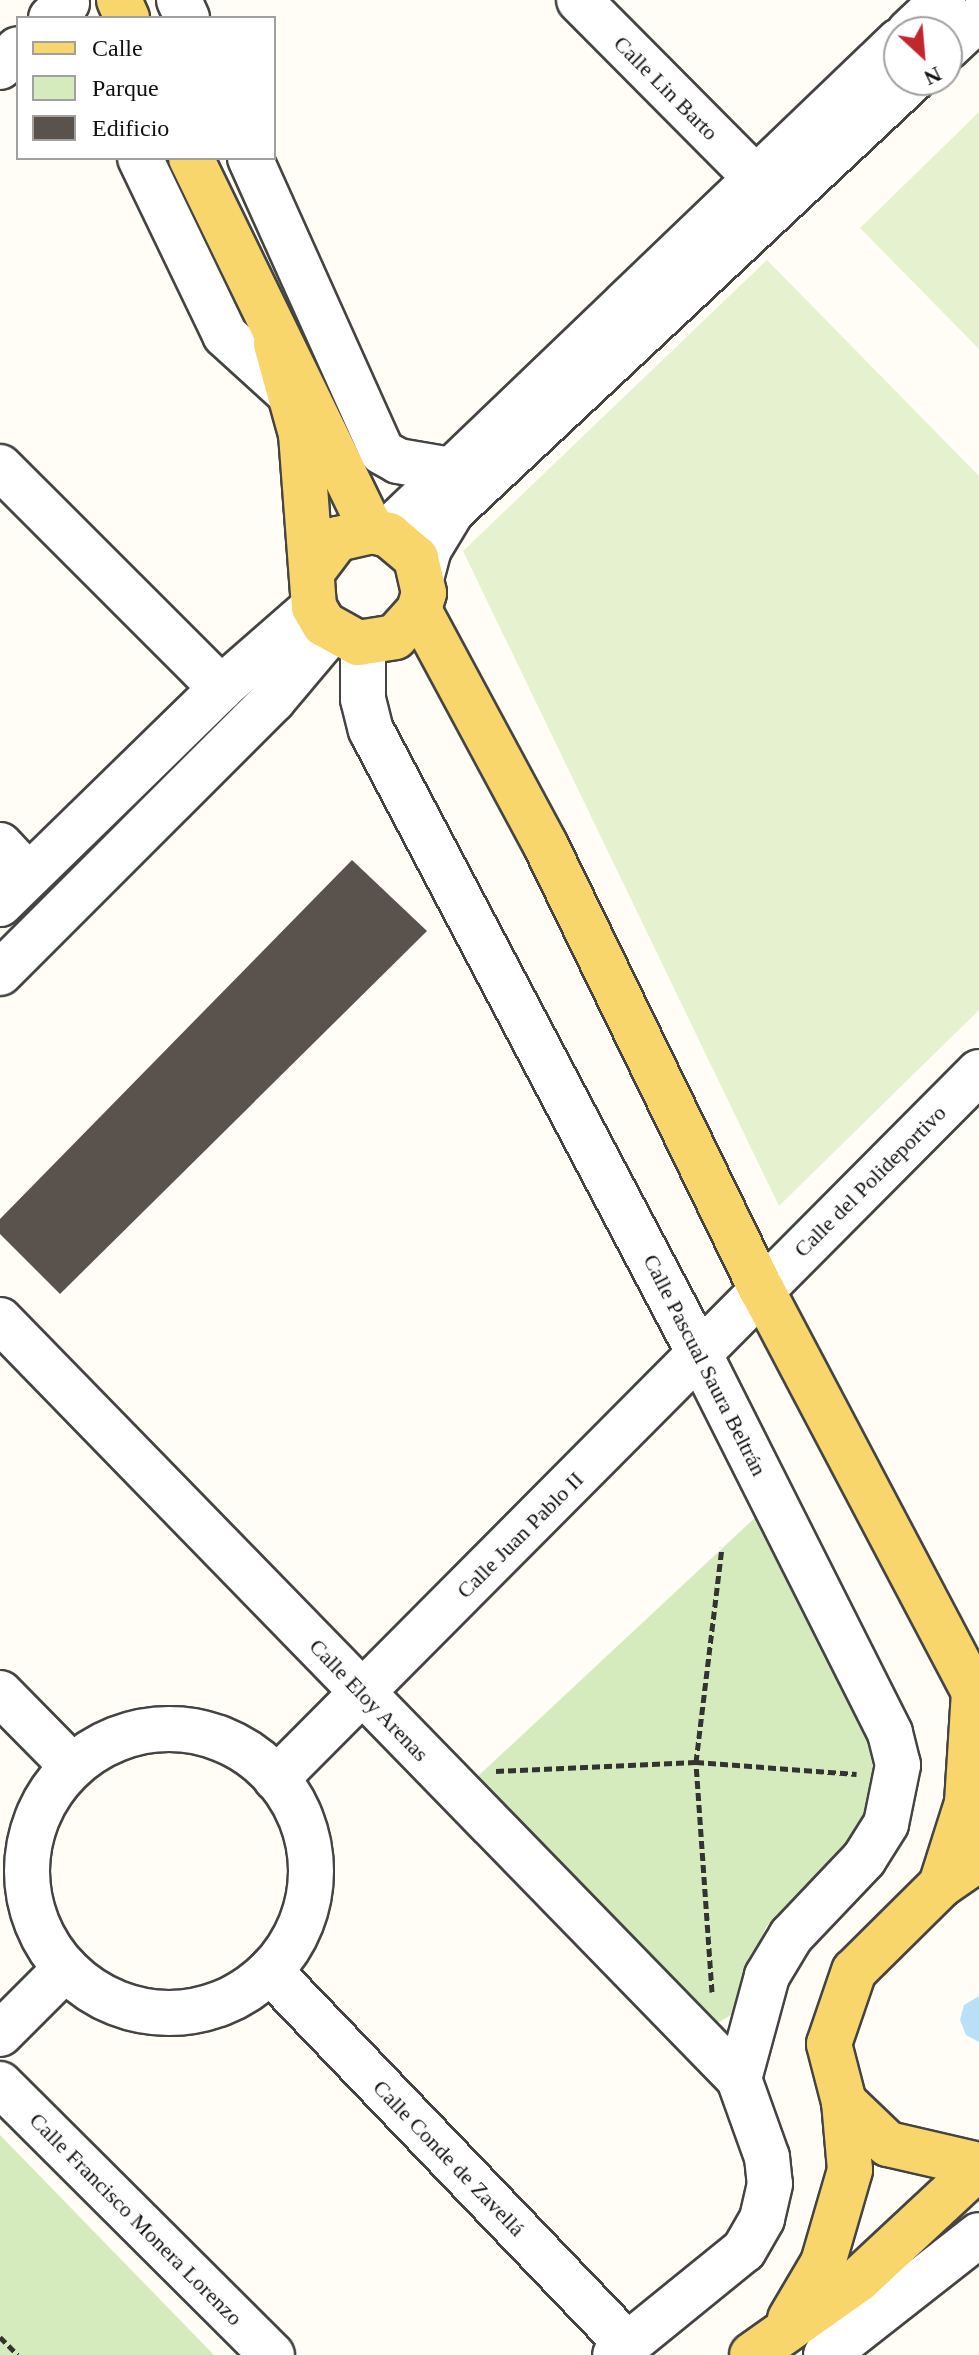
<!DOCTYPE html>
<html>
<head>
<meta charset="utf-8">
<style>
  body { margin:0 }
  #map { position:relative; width:979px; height:2355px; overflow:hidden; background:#fffdf5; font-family:"Times New Roman",serif }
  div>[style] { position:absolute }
  .green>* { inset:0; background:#d5ebbd }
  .pitch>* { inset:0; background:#e6f2cf }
  .water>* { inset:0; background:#b9e0f7 }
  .building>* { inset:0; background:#5a524d }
  .path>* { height:5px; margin-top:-2.5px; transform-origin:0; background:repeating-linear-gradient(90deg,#333 0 8px,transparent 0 12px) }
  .roads { filter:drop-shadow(2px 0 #444) drop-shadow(-2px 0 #444) drop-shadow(0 2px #444) drop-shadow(0 -2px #444) }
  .minor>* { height:44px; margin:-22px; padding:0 22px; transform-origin:22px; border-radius:22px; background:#fff }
  .minor>.ring { margin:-22px; padding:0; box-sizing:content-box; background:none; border:44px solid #fff; border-radius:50% }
  .major>* { height:44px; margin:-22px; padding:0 22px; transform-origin:22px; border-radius:22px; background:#f9d66b }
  span { translate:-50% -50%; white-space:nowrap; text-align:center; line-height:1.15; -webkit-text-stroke:8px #fff; paint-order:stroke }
  .street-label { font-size:22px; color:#111 }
  .legend { position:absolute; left:16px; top:16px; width:260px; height:144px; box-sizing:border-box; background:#fff; border:2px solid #a0a0a0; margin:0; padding:10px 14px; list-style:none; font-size:24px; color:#111 }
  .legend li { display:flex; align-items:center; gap:16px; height:40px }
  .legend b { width:40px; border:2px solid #a0a0a0 }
  .north { position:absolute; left:883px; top:16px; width:80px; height:80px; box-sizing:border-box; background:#fff; border:2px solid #a0a0a0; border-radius:50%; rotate:154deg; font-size:22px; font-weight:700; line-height:32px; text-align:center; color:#111 }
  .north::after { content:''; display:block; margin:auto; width:28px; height:36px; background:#c4262e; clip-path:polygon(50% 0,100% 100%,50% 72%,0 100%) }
</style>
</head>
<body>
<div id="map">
  <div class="green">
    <i style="clip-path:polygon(760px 1513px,868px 1737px,874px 1776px,869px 1812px,854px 1839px,766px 1927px,731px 2015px,714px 2025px,475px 1779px)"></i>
    <i style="clip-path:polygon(0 2135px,214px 2355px,0 2355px)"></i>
  </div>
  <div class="pitch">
    <i style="clip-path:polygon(979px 112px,979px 349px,860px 228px)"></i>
    <i style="clip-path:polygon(767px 260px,979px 476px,979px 1010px,779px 1206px,463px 551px)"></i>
  </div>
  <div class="water">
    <i style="clip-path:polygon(979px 1996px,979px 2042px,966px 2035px,960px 2020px,964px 2005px)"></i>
  </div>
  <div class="building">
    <i style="clip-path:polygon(352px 860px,427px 931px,60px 1294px,0 1234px,0 1219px)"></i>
  </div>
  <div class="path">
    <i style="left:496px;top:1771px;width:200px;rotate:-2.6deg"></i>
    <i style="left:696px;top:1762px;width:161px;rotate:4.3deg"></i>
    <i style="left:712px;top:1992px;width:231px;rotate:-94deg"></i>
    <i style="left:696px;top:1762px;width:216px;rotate:-83.1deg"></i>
    <i style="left:0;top:2337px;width:25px;rotate:45deg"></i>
  </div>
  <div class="roads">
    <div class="minor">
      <i style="left:179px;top:0;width:20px;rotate:66deg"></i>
      <i style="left:579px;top:0;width:248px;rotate:45.2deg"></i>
      <i style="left:51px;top:18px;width:22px;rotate:-43deg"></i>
      <i style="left:909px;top:32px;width:47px;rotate:-43.3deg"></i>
      <i style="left:947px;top:48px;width:44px;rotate:-43.2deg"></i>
      <i style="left:0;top:67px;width:25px;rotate:-45deg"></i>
      <i style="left:140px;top:158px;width:196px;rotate:64.3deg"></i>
      <i style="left:225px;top:335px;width:91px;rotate:42.3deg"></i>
      <i style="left:250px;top:158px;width:322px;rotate:65.8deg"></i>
      <i style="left:382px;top:452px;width:18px;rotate:29deg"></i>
      <i style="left:398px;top:461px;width:55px;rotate:9.5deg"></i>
      <i style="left:0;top:467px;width:313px;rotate:45deg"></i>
      <i style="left:385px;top:534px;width:712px;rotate:-43.81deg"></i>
      <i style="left:422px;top:575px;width:27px;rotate:-75deg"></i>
      <i style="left:429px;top:549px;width:44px;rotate:-58.8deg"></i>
      <i style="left:452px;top:511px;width:630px;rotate:-43.14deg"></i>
      <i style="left:363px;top:643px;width:56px;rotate:90deg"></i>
      <i style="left:363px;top:699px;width:32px;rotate:76deg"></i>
      <i style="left:371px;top:730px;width:706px;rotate:62.24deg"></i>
      <i style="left:700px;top:1355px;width:423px;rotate:63.3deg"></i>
      <i style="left:890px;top:1733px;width:33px;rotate:76deg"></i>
      <i style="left:898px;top:1765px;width:60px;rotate:101.5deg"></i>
      <i style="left:886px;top:1824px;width:41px;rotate:122.2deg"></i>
      <i style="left:864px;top:1859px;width:106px;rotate:133.5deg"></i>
      <i style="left:791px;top:1936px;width:47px;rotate:121deg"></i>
      <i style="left:767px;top:1976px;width:107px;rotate:105.2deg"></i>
      <i style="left:0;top:845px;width:42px;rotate:46.9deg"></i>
      <i style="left:0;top:904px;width:309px;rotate:-44.3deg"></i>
      <i style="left:221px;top:688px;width:123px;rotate:-41.1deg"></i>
      <i style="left:0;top:973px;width:386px;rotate:-45deg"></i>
      <i style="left:273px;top:700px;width:92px;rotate:-49.9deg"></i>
      <i style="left:0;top:1320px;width:1059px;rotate:45.76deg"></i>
      <i style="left:739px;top:2079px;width:83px;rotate:70.3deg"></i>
      <i style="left:767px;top:2157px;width:27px;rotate:84deg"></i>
      <i style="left:770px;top:2184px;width:36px;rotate:103deg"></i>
      <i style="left:762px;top:2219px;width:36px;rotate:120deg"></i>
      <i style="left:744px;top:2250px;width:166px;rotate:140.9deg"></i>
      <i style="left:0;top:1693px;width:103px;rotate:45.4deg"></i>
      <i class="ring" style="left:27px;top:1729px;width:240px;height:240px"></i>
      <i style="left:276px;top:1779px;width:997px;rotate:-45.16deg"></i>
      <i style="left:270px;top:1971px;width:518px;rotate:46.25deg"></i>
      <i style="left:0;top:2034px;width:93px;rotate:-45deg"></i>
      <i style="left:0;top:2084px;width:384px;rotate:44.9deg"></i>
      <i style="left:826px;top:2355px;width:194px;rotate:-38.1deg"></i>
    </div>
    <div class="major">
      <i style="left:119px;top:0;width:20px;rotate:66deg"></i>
      <i style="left:191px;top:158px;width:415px;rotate:64.1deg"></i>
      <i style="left:276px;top:344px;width:93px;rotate:74.5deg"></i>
      <i style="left:301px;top:434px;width:173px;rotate:85.7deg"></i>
      <i style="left:314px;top:607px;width:20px;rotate:60deg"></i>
      <i style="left:324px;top:624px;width:39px;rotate:29deg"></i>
      <i style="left:358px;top:643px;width:37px;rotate:-9deg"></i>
      <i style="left:395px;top:637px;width:36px;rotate:-48deg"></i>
      <i style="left:419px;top:610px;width:18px;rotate:-74deg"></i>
      <i style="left:424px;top:593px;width:36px;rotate:-103deg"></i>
      <i style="left:416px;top:558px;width:35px;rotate:-140deg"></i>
      <i style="left:389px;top:535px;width:17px;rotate:-167deg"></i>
      <i style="left:372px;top:531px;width:36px;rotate:167deg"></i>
      <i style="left:337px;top:539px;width:38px;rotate:127deg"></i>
      <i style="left:419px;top:610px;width:266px;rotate:61.7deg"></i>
      <i style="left:545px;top:844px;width:496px;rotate:64.1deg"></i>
      <i style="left:762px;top:1290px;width:465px;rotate:62.2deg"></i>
      <i style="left:979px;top:1859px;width:46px;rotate:145.6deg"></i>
      <i style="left:941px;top:1885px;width:122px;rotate:135.3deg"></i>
      <i style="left:854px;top:1971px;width:77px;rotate:108.9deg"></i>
      <i style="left:829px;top:2044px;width:60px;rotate:75.5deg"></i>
      <i style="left:844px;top:2102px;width:61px;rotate:43.7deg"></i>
      <i style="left:888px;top:2144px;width:93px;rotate:13deg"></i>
      <i style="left:941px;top:1885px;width:86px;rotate:-72.4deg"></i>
      <i style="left:967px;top:1803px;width:111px;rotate:-86.4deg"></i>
      <i style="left:790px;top:2319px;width:65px;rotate:-59.5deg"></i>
      <i style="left:823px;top:2263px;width:97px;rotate:-73.8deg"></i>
      <i style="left:850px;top:2170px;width:68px;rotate:-95deg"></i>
      <i style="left:752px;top:2355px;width:130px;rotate:-35.3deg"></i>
      <i style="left:858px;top:2280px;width:166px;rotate:-43deg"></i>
    </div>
  </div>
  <div class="street-label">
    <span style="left:666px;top:88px;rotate:45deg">Calle Lin Barto</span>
    <span style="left:870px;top:1181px;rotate:-45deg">Calle del Polideportivo</span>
    <span style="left:705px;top:1365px;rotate:63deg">Calle Pascual Saura Beltrán</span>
    <span style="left:520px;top:1535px;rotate:-45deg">Calle Juan Pablo II</span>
    <span style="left:369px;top:1700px;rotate:46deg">Calle Eloy Arenas</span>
    <span style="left:449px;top:2158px;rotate:46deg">Calle Conde de Zavellá</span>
    <span style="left:136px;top:2219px;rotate:45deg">Calle Francisco Monera Lorenzo</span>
  </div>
  <ul class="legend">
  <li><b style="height:10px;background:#f9d66b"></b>Calle</li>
  <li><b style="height:22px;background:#d5ebbd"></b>Parque</li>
  <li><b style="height:22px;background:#5a524d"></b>Edificio</li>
  </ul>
  <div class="north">N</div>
</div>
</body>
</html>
